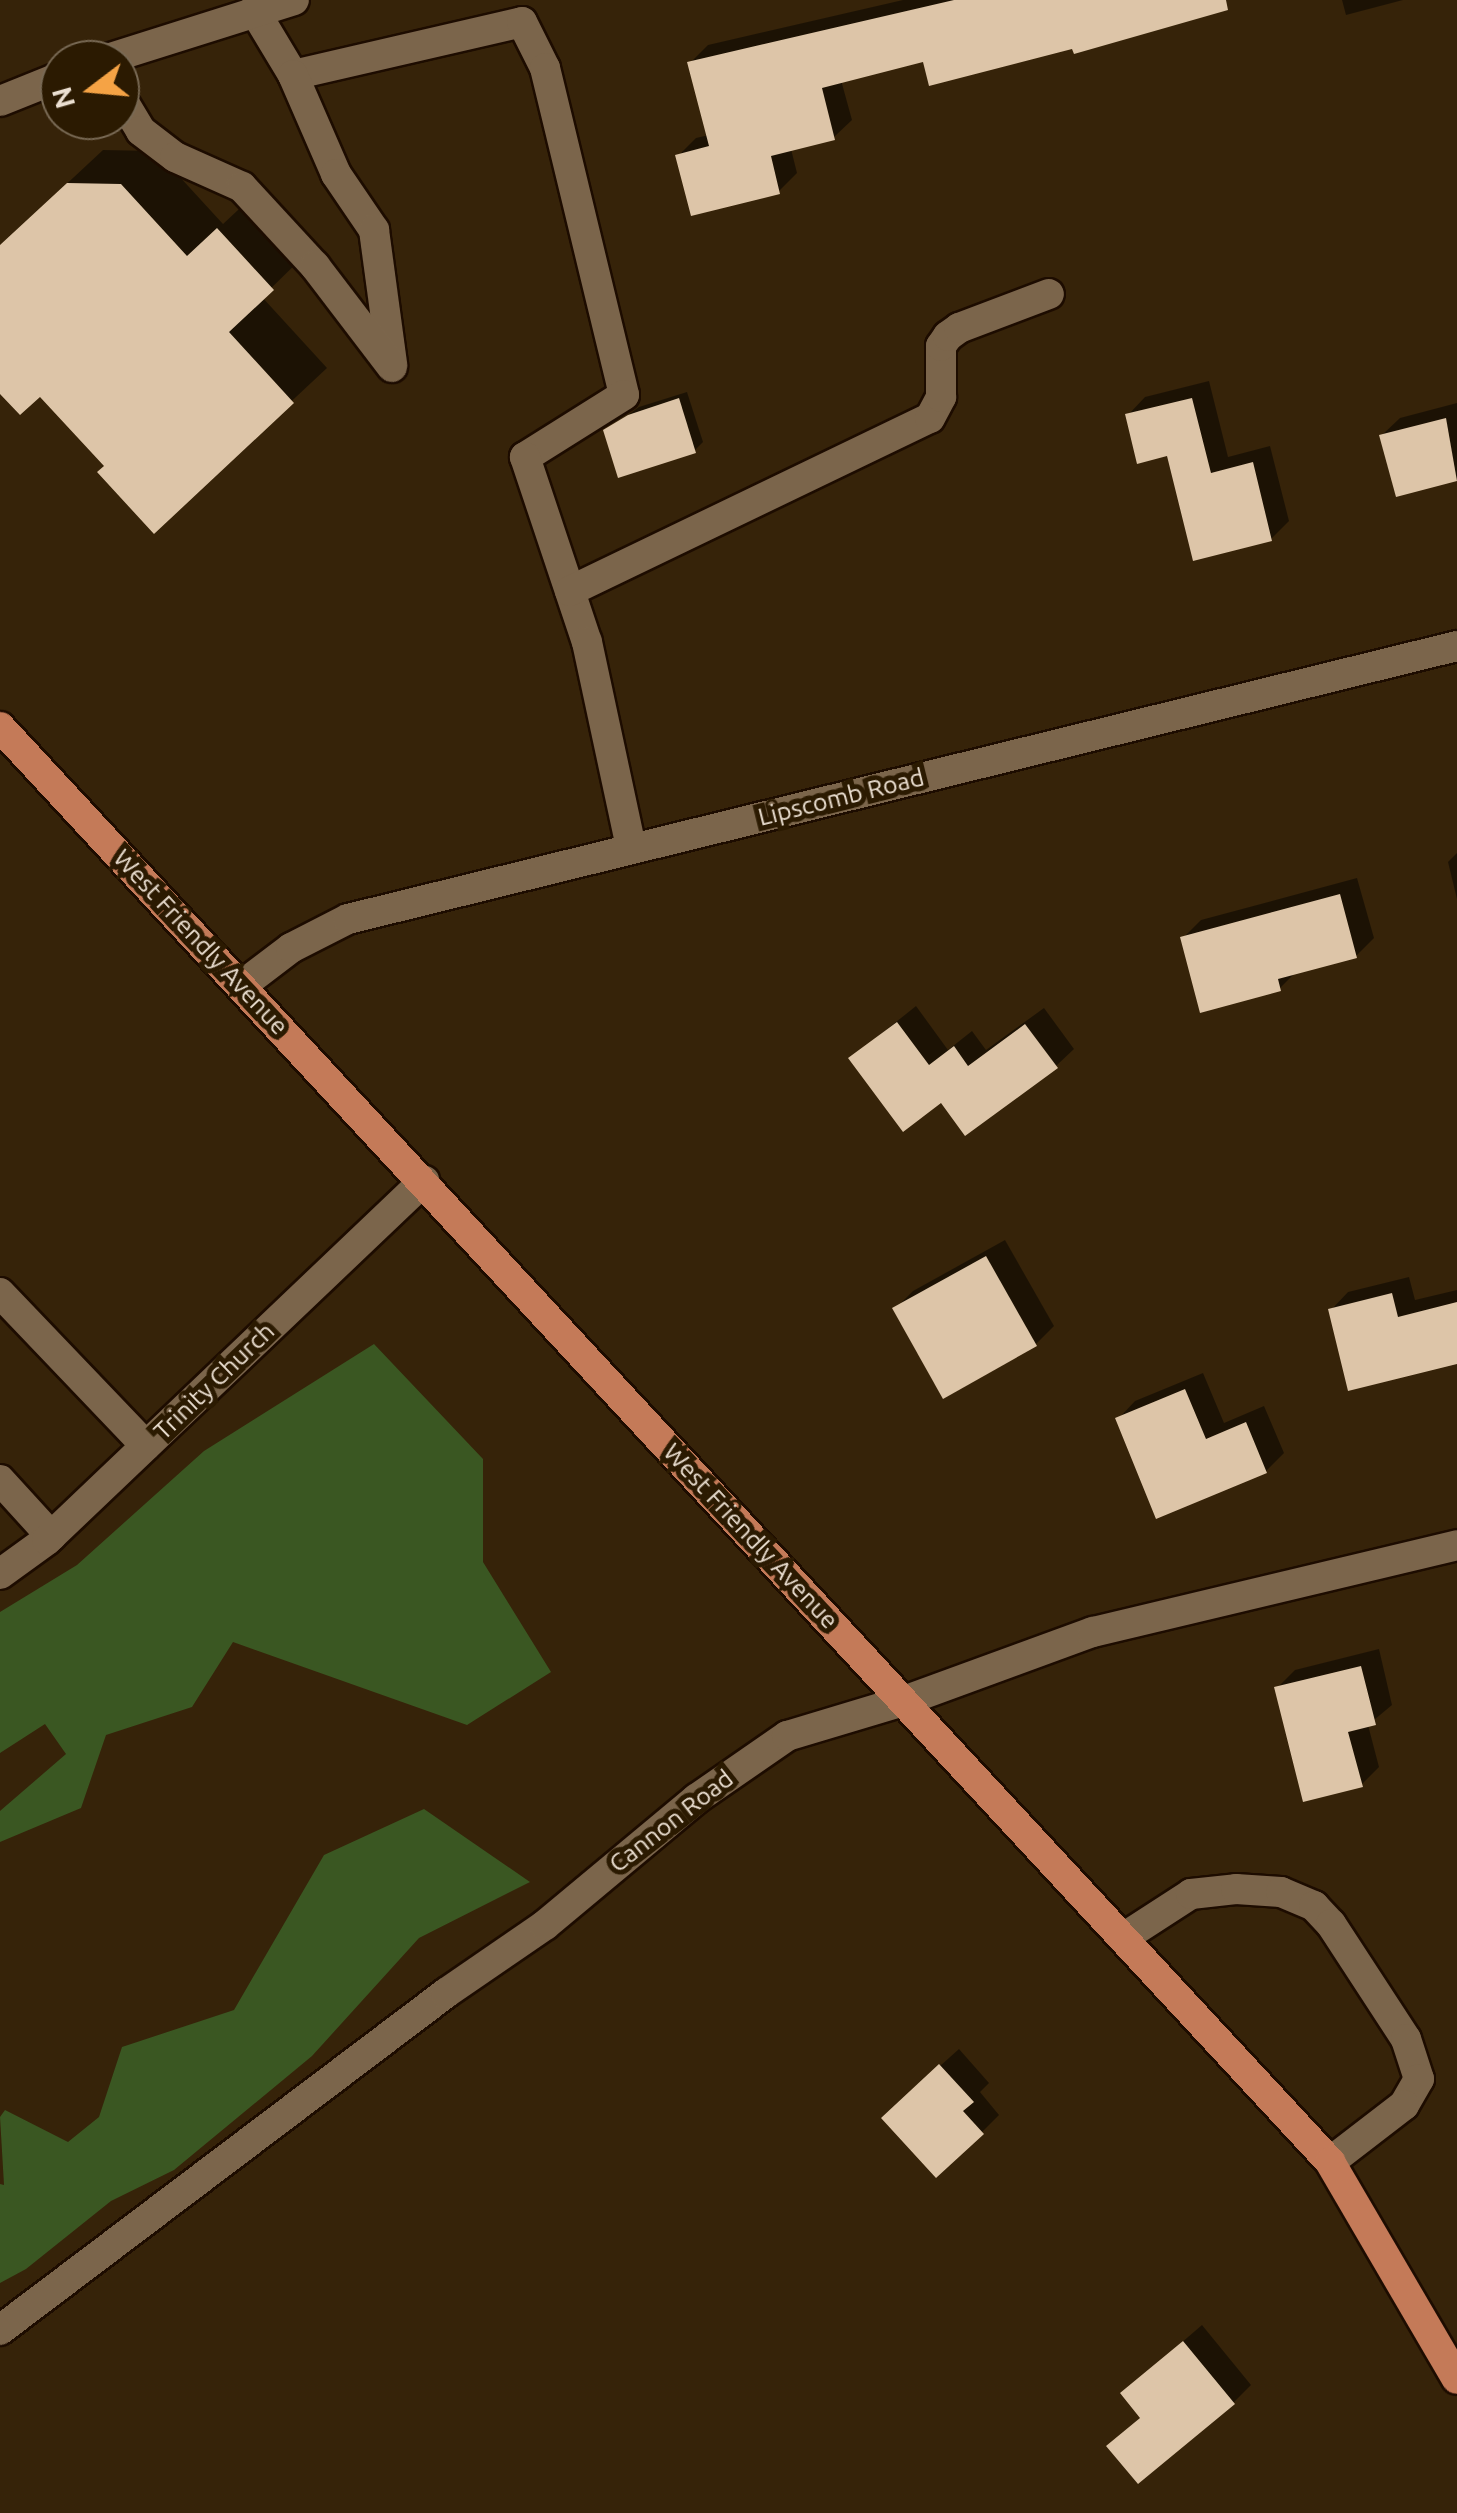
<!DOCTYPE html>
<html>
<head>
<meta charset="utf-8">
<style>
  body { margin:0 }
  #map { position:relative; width:1457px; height:2513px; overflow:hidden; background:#362309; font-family:Ubuntu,sans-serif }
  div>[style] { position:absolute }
  .green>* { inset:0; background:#3a5722 }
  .shadow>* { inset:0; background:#0007 }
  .building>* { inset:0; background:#ddc5a8 }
  .roads { filter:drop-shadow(2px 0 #1d0c00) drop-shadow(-2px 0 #1d0c00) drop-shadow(0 2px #1d0c00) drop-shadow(0 -2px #1d0c00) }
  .minor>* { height:30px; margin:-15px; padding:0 15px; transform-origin:15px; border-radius:15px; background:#7b654b }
  .major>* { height:30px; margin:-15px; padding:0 15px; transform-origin:15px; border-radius:15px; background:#c47a58 }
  span { translate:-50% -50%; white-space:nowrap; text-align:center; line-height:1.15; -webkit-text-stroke:10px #2b1a01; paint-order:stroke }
  .street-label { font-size:25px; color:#ebdfd1 }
  .north { position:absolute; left:40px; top:40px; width:100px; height:100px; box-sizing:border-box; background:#2b1a01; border:2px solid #786954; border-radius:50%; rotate:254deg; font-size:28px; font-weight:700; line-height:40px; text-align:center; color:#ebdfd1 }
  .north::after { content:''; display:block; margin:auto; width:35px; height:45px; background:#f5a345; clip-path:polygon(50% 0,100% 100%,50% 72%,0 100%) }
</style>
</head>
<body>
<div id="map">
  <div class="green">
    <i style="clip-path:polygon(374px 1344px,483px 1459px,483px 1562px,551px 1672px,467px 1725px,233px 1642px,192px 1707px,106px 1735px,81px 1808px,0 1842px,0 1811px,66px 1754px,45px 1724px,0 1753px,0 1612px,77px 1565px,204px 1451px)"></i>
    <i style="clip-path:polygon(424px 1809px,530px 1882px,419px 1938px,312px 2056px,174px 2170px,111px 2201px,26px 2269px,0 2283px,0 2184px,4px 2185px,0 2117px,5px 2110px,68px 2142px,99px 2117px,122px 2047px,234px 2010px,324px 1855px)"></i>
  </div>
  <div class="shadow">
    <i style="clip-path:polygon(903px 0,1190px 0,1074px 46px,925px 59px,841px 80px,852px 120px,834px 137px,791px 149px,797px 173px,779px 191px,678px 156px,696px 138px,709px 135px,690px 63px,708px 45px)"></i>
    <i style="clip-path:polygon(1342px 0,1403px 0,1346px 15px)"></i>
    <i style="clip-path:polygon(103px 150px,156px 151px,223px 224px,253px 196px,306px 254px,262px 297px,327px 368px,154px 530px,107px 466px,40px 393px,0 390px,0 246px)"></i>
    <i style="clip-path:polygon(1209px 381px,1228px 457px,1270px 446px,1289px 521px,1271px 539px,1128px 415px,1145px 397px)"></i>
    <i style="clip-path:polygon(687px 392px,703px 442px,695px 450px,606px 431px,639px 407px)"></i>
    <i style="clip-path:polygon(1457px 403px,1457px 478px,1398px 494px,1382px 435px,1400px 418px)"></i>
    <i style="clip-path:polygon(1457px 853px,1457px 899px,1448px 862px)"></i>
    <i style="clip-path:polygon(1357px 878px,1374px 938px,1356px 956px,1296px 972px,1280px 988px,1183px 938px,1201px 920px)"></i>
    <i style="clip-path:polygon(916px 1006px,948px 1050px,972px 1031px,986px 1050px,1044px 1008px,1074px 1049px,1056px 1066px,942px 1100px,851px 1058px)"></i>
    <i style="clip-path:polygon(1005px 1240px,1054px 1326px,1036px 1344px,895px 1309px,913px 1291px)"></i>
    <i style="clip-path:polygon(1409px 1277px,1415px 1300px,1457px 1290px,1457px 1364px,1331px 1310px,1348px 1292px)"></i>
    <i style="clip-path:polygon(1203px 1373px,1224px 1423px,1264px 1406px,1284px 1453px,1266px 1471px,1118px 1419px,1135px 1401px)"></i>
    <i style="clip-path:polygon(1379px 1649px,1392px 1705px,1368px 1725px,1379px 1767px,1361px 1785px,1277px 1688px,1295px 1670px)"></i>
    <i style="clip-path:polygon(959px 2049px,989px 2083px,980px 2092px,999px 2115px,982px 2132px,902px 2100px)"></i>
    <i style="clip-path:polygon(1202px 2325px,1251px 2385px,1233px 2403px,1110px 2446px,1142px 2416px,1123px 2393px)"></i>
  </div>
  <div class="building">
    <i style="clip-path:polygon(954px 0,1226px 0,1228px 10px,1074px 54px,1072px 49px,929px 86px,923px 62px,822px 88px,835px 140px,771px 156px,780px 194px,691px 216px,675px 155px,709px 146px,687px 62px)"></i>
    <i style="clip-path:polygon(67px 183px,121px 184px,187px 256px,217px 228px,274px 290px,229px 332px,294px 403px,154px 534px,97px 472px,104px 466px,40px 397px,20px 415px,0 394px,0 245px)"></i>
    <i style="clip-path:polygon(679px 398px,696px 453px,618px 478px,603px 430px,628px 415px)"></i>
    <i style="clip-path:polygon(1192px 398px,1211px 473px,1253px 462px,1272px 541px,1193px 561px,1167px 456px,1137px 464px,1125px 414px)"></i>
    <i style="clip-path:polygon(1446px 418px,1457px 481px,1396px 497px,1379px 435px)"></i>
    <i style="clip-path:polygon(1340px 894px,1357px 958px,1278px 979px,1281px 991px,1200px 1013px,1180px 937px)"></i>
    <i style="clip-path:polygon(897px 1022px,929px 1065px,954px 1046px,968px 1066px,1025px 1024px,1058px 1068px,965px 1136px,941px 1103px,903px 1132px,848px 1058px)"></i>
    <i style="clip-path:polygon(986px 1256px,1037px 1346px,943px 1399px,892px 1308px)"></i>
    <i style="clip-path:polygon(1392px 1293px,1398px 1317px,1457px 1302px,1457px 1364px,1348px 1391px,1328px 1309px)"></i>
    <i style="clip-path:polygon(1185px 1389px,1206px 1439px,1246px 1422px,1267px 1473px,1156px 1519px,1115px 1418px)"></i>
    <i style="clip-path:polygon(1361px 1666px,1376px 1725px,1348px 1732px,1363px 1787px,1303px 1802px,1274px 1687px)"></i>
    <i style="clip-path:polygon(939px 2064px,974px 2102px,963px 2111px,984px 2134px,936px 2178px,881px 2118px)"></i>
    <i style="clip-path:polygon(1183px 2341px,1235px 2404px,1138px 2484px,1106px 2446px,1140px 2418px,1120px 2393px)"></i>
  </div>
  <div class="roads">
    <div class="minor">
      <i style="left:254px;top:10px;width:76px;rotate:59deg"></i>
      <i style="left:293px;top:75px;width:235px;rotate:-13deg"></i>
      <i style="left:522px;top:22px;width:51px;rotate:63.4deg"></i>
      <i style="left:545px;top:68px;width:336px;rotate:76.4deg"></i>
      <i style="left:624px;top:395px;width:117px;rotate:147.9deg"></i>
      <i style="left:525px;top:457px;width:195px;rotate:71.5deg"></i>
      <i style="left:587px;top:642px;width:211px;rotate:77.9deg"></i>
      <i style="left:104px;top:60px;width:199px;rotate:-17.5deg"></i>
      <i style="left:293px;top:75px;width:108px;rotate:66.5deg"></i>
      <i style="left:336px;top:174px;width:68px;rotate:55.8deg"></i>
      <i style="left:374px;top:230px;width:135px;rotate:82.3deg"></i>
      <i style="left:120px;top:96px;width:41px;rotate:59deg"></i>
      <i style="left:141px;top:131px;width:43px;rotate:37.4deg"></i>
      <i style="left:175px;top:157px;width:73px;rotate:24.1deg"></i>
      <i style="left:242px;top:187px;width:108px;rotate:47.3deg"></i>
      <i style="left:315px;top:266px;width:127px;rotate:52.7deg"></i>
      <i style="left:0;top:101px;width:65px;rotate:-21.8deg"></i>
      <i style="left:570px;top:591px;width:399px;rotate:-25.7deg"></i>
      <i style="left:930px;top:418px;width:24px;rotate:-62deg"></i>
      <i style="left:941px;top:397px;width:51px;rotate:-90deg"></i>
      <i style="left:941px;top:346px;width:12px;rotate:-55deg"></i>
      <i style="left:948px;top:336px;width:14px;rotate:-36deg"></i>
      <i style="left:959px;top:328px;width:96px;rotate:-20.7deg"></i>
      <i style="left:241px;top:986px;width:63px;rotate:-37.2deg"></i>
      <i style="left:291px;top:948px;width:64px;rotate:-27deg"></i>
      <i style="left:348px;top:919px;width:1142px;rotate:-13.83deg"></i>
      <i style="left:0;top:1293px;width:211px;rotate:46.3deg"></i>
      <i style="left:0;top:1480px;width:76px;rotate:47.7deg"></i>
      <i style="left:0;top:1574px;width:58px;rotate:-35.9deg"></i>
      <i style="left:47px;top:1540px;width:521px;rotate:-43.6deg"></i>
      <i style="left:1123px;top:1938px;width:81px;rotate:-32.9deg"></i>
      <i style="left:1191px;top:1894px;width:45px;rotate:-6.3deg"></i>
      <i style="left:1236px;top:1889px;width:45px;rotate:3.8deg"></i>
      <i style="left:1281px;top:1892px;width:36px;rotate:23deg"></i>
      <i style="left:1314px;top:1906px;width:25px;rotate:47deg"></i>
      <i style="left:1331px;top:1924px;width:137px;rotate:56.9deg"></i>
      <i style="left:1406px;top:2039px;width:42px;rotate:72deg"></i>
      <i style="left:1419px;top:2079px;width:30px;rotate:120deg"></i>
      <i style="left:1404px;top:2105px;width:93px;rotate:142.4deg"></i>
      <i style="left:0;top:2330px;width:559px;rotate:-37.07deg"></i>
      <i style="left:446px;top:1993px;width:120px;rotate:-34.5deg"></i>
      <i style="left:545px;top:1925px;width:197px;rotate:-39.8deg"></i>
      <i style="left:696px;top:1799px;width:111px;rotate:-34.7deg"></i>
      <i style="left:787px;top:1736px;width:122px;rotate:-16.7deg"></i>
      <i style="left:904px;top:1701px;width:201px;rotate:-20.1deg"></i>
      <i style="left:1093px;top:1632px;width:374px;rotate:-13.4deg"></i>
    </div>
    <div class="major">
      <i style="left:0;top:727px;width:1957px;rotate:47.17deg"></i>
      <i style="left:1330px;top:2162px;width:251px;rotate:59.7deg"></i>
    </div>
  </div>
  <div class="street-label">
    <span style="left:841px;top:797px;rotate:-14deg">Lipscomb Road</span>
    <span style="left:201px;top:942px;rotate:47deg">West Friendly Avenue</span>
    <span style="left:214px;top:1381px;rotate:-44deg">Trinity Church</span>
    <span style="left:751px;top:1536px;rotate:47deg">West Friendly Avenue</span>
    <span style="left:671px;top:1821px;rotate:-38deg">Cannon Road</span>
  </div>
  <div class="north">N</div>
</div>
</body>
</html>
